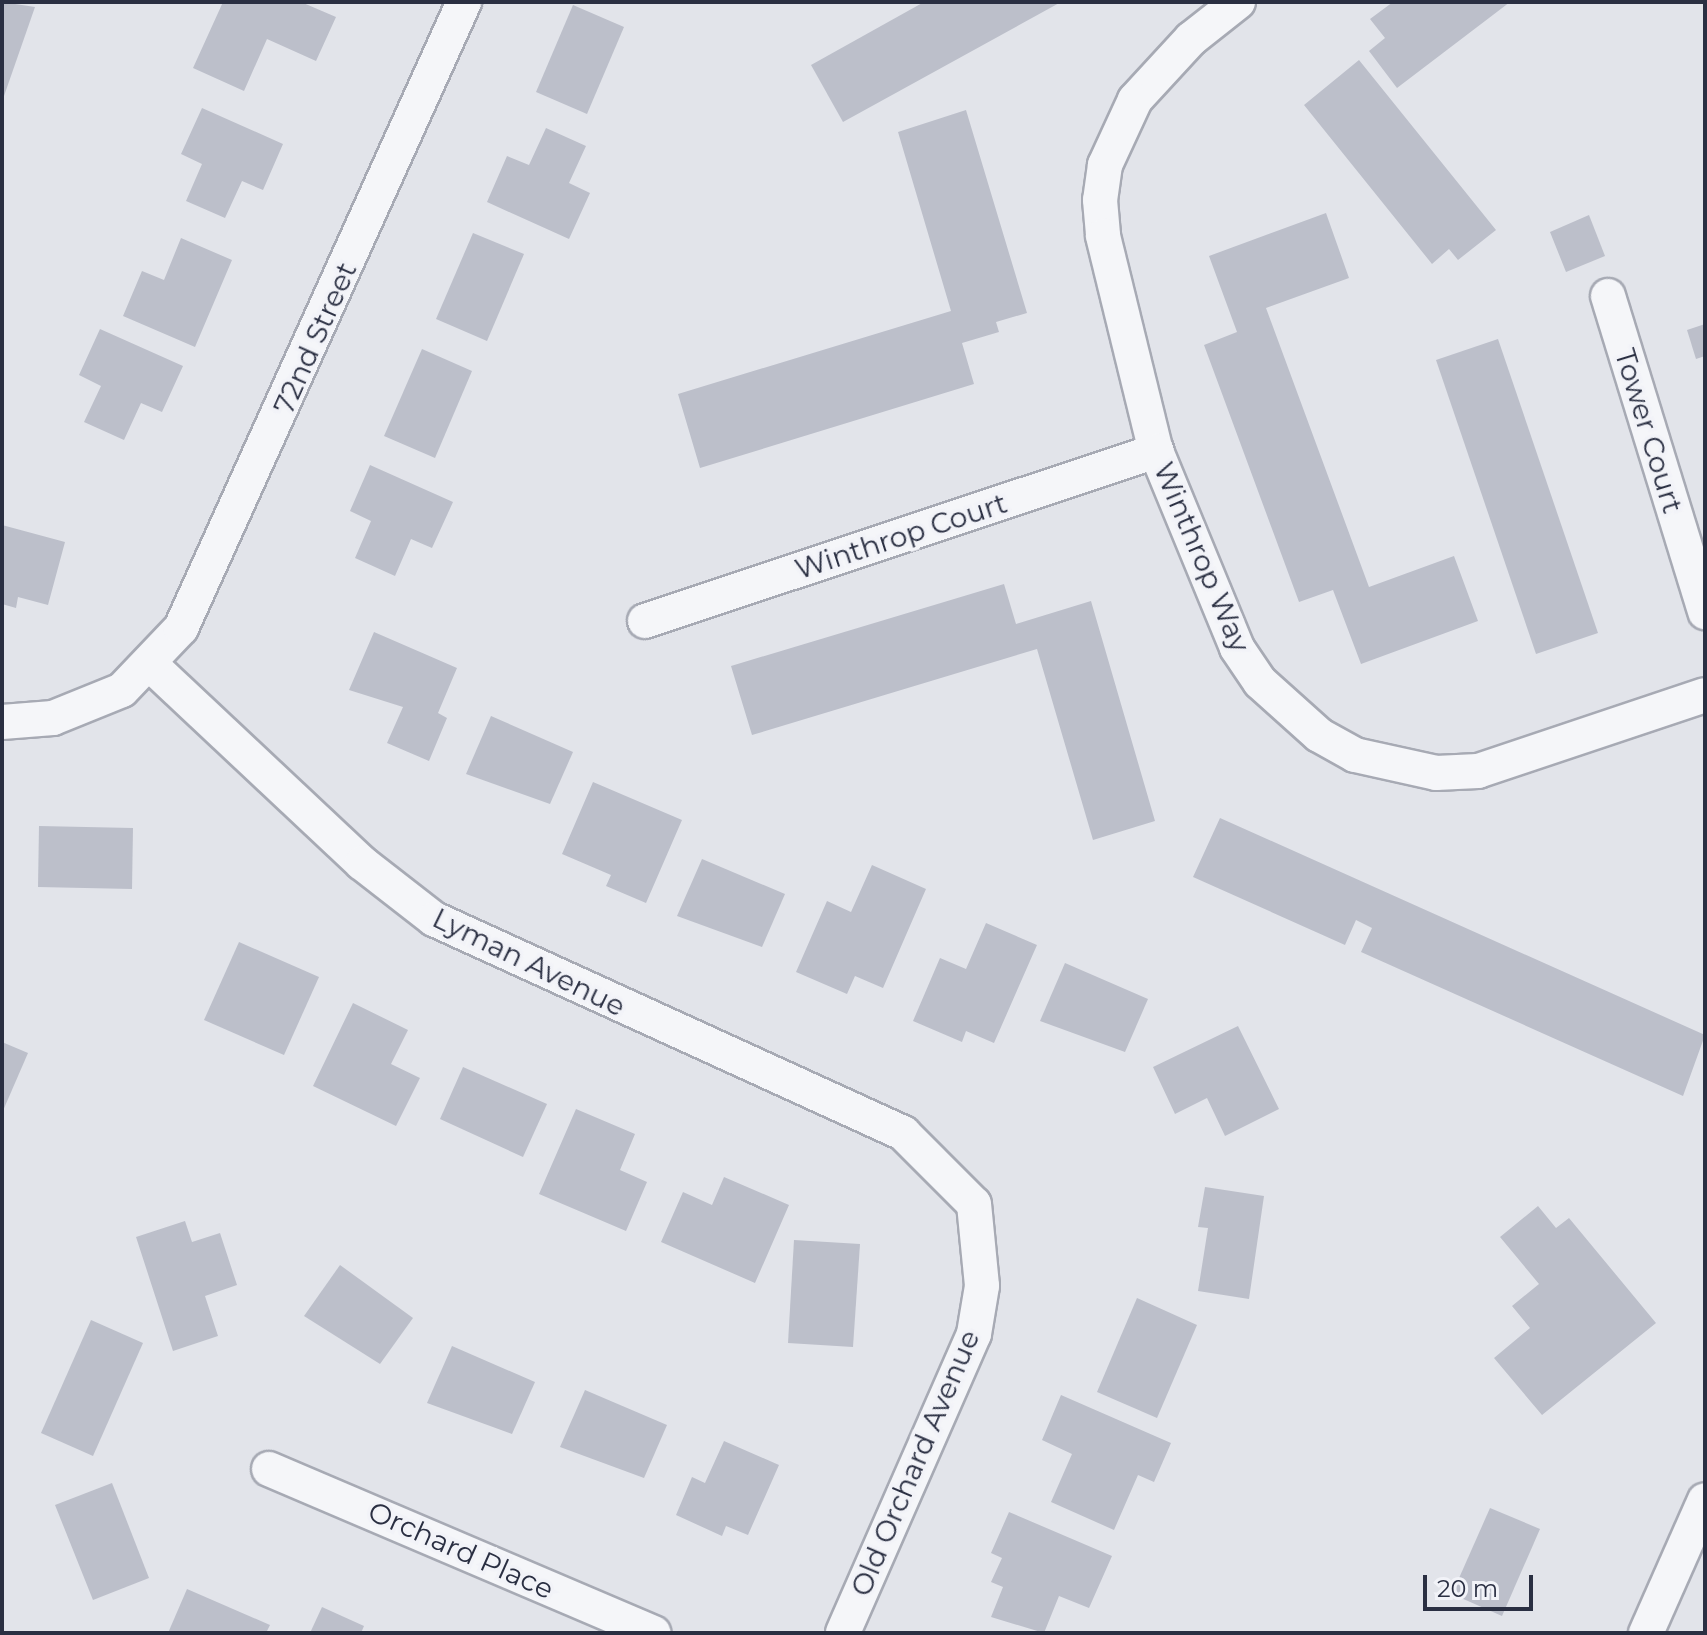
<!DOCTYPE html>
<html>
<head>
<meta charset="utf-8">
<style>
  body { margin:0 }
  #map { position:relative; width:1707px; height:1635px; overflow:hidden; background:#e2e4ea; font-family:Montserrat,sans-serif }
  div>[style] { position:absolute }
  .building>* { inset:0; background:#bcbfca }
  .roads { filter:drop-shadow(2px 0 #a7aab4) drop-shadow(-2px 0 #a7aab4) drop-shadow(0 2px #a7aab4) drop-shadow(0 -2px #a7aab4) }
  .minor>* { height:34px; margin:-17px; padding:0 17px; transform-origin:17px; border-radius:17px; background:#f5f6f9 }
  span { translate:-50% -50%; white-space:nowrap; text-align:center; line-height:1.15; -webkit-text-stroke:7px #f2f3f8; paint-order:stroke }
  .street-label { font-size:28px; color:#2a2f42 }
  .frame { position:absolute; inset:0; border:4px solid #2a2f42; pointer-events:none }
  .scale { position:absolute; left:1423px; top:1575px; width:110px; height:36px; box-sizing:border-box; border:4px solid #2a2f42; border-top:0; padding-left:10px; font-size:24px; line-height:28px; white-space:nowrap; color:#2a2f42; -webkit-text-stroke:6px #f2f3f8; paint-order:stroke }
</style>
</head>
<body>
<div id="map">
  <div class="building">
    <i style="clip-path:polygon(2px 2px,35px 7px,4px 96px,2px 96px)"></i>
    <i style="clip-path:polygon(223px 2px,301px 2px,336px 17px,316px 61px,267px 39px,244px 91px,193px 68px)"></i>
    <i style="clip-path:polygon(924px 2px,1061px 2px,843px 122px,811px 65px)"></i>
    <i style="clip-path:polygon(1393px 2px,1510px 2px,1397px 88px,1369px 51px,1385px 38px,1370px 19px)"></i>
    <i style="clip-path:polygon(573px 5px,624px 27px,587px 114px,536px 92px)"></i>
    <i style="clip-path:polygon(1359px 60px,1496px 230px,1458px 260px,1449px 249px,1432px 264px,1304px 105px)"></i>
    <i style="clip-path:polygon(202px 108px,283px 144px,263px 190px,242px 181px,225px 218px,186px 201px,202px 164px,181px 154px)"></i>
    <i style="clip-path:polygon(966px 110px,1027px 313px,996px 322px,999px 332px,962px 343px,974px 384px,700px 468px,678px 394px,951px 311px,898px 132px)"></i>
    <i style="clip-path:polygon(546px 128px,586px 146px,569px 183px,590px 193px,569px 239px,487px 202px,507px 156px,529px 165px)"></i>
    <i style="clip-path:polygon(1326px 213px,1349px 278px,1266px 308px,1369px 587px,1454px 556px,1478px 621px,1361px 664px,1333px 590px,1299px 602px,1204px 345px,1237px 332px,1209px 256px)"></i>
    <i style="clip-path:polygon(1589px 215px,1605px 256px,1566px 272px,1550px 232px)"></i>
    <i style="clip-path:polygon(473px 233px,524px 254px,487px 341px,436px 319px)"></i>
    <i style="clip-path:polygon(181px 238px,232px 260px,195px 347px,123px 316px,142px 271px,164px 280px)"></i>
    <i style="clip-path:polygon(1705px 324px,1705px 356px,1696px 359px,1687px 330px)"></i>
    <i style="clip-path:polygon(100px 329px,183px 366px,162px 412px,141px 403px,124px 440px,84px 422px,101px 386px,79px 375px)"></i>
    <i style="clip-path:polygon(1498px 339px,1598px 633px,1536px 654px,1436px 360px)"></i>
    <i style="clip-path:polygon(422px 349px,472px 371px,435px 458px,384px 436px)"></i>
    <i style="clip-path:polygon(370px 465px,453px 502px,432px 548px,411px 539px,395px 576px,355px 558px,371px 521px,350px 511px)"></i>
    <i style="clip-path:polygon(2px 525px,65px 542px,48px 605px,18px 597px,16px 608px,2px 604px)"></i>
    <i style="clip-path:polygon(1004px 584px,1016px 624px,1091px 601px,1155px 821px,1093px 840px,1037px 649px,752px 735px,731px 666px)"></i>
    <i style="clip-path:polygon(374px 632px,457px 668px,438px 713px,447px 718px,429px 761px,387px 743px,403px 707px,349px 690px)"></i>
    <i style="clip-path:polygon(491px 716px,573px 752px,550px 804px,466px 774px)"></i>
    <i style="clip-path:polygon(593px 782px,682px 820px,646px 903px,606px 886px,611px 875px,562px 854px)"></i>
    <i style="clip-path:polygon(1220px 818px,1705px 1035px,1683px 1096px,1361px 952px,1372px 928px,1356px 920px,1345px 945px,1193px 877px)"></i>
    <i style="clip-path:polygon(39px 826px,133px 828px,132px 889px,38px 887px)"></i>
    <i style="clip-path:polygon(702px 859px,785px 894px,762px 947px,677px 916px)"></i>
    <i style="clip-path:polygon(872px 865px,926px 889px,883px 988px,855px 976px,847px 994px,796px 972px,827px 901px,851px 912px)"></i>
    <i style="clip-path:polygon(986px 923px,1037px 945px,994px 1043px,966px 1031px,962px 1042px,913px 1021px,940px 958px,966px 969px)"></i>
    <i style="clip-path:polygon(239px 942px,319px 977px,284px 1055px,204px 1020px)"></i>
    <i style="clip-path:polygon(1065px 963px,1148px 999px,1125px 1052px,1040px 1021px)"></i>
    <i style="clip-path:polygon(353px 1003px,408px 1030px,391px 1064px,420px 1078px,396px 1126px,313px 1086px)"></i>
    <i style="clip-path:polygon(1238px 1026px,1279px 1109px,1225px 1136px,1207px 1098px,1175px 1114px,1153px 1067px)"></i>
    <i style="clip-path:polygon(2px 1042px,28px 1053px,2px 1113px)"></i>
    <i style="clip-path:polygon(463px 1067px,547px 1104px,523px 1157px,440px 1119px)"></i>
    <i style="clip-path:polygon(576px 1109px,635px 1134px,620px 1170px,647px 1182px,626px 1231px,539px 1194px)"></i>
    <i style="clip-path:polygon(724px 1177px,789px 1205px,755px 1283px,661px 1242px,683px 1192px,712px 1205px)"></i>
    <i style="clip-path:polygon(1205px 1187px,1264px 1196px,1249px 1299px,1198px 1291px,1208px 1228px,1198px 1227px)"></i>
    <i style="clip-path:polygon(1538px 1206px,1556px 1228px,1569px 1218px,1656px 1323px,1542px 1415px,1494px 1358px,1530px 1328px,1512px 1306px,1539px 1284px,1500px 1237px)"></i>
    <i style="clip-path:polygon(185px 1221px,192px 1242px,220px 1233px,237px 1285px,205px 1296px,218px 1336px,173px 1351px,136px 1237px)"></i>
    <i style="clip-path:polygon(794px 1240px,860px 1244px,853px 1347px,788px 1343px)"></i>
    <i style="clip-path:polygon(340px 1265px,413px 1318px,380px 1364px,304px 1316px)"></i>
    <i style="clip-path:polygon(1137px 1298px,1197px 1325px,1157px 1418px,1097px 1392px)"></i>
    <i style="clip-path:polygon(91px 1320px,143px 1343px,93px 1456px,41px 1433px)"></i>
    <i style="clip-path:polygon(452px 1346px,535px 1382px,512px 1434px,427px 1403px)"></i>
    <i style="clip-path:polygon(585px 1390px,667px 1425px,644px 1478px,560px 1447px)"></i>
    <i style="clip-path:polygon(1061px 1395px,1171px 1443px,1154px 1482px,1138px 1475px,1114px 1530px,1051px 1502px,1072px 1454px,1042px 1440px)"></i>
    <i style="clip-path:polygon(724px 1441px,779px 1465px,748px 1535px,726px 1526px,722px 1536px,676px 1515px,692px 1477px,705px 1483px)"></i>
    <i style="clip-path:polygon(112px 1483px,149px 1578px,93px 1600px,55px 1505px)"></i>
    <i style="clip-path:polygon(1490px 1508px,1540px 1529px,1502px 1616px,1452px 1594px)"></i>
    <i style="clip-path:polygon(1009px 1512px,1112px 1556px,1089px 1608px,1059px 1596px,1044px 1633px,991px 1617px,1003px 1587px,991px 1582px,1002px 1558px,991px 1553px)"></i>
    <i style="clip-path:polygon(187px 1589px,270px 1625px,266px 1633px,168px 1633px)"></i>
    <i style="clip-path:polygon(322px 1607px,364px 1626px,361px 1633px,310px 1633px)"></i>
  </div>
  <div class="roads">
    <div class="minor">
      <i style="left:1238px;top:2px;width:60px;rotate:141.8deg"></i>
      <i style="left:1191px;top:39px;width:83px;rotate:132.6deg"></i>
      <i style="left:1135px;top:100px;width:72px;rotate:114.8deg"></i>
      <i style="left:1105px;top:165px;width:35px;rotate:98deg"></i>
      <i style="left:1100px;top:200px;width:36px;rotate:85deg"></i>
      <i style="left:1103px;top:236px;width:221px;rotate:76.2deg"></i>
      <i style="left:1156px;top:451px;width:213px;rotate:67.6deg"></i>
      <i style="left:1237px;top:648px;width:41px;rotate:55.9deg"></i>
      <i style="left:1260px;top:682px;width:79px;rotate:41.9deg"></i>
      <i style="left:1319px;top:735px;width:41px;rotate:29.1deg"></i>
      <i style="left:1355px;top:755px;width:83px;rotate:12.5deg"></i>
      <i style="left:1436px;top:773px;width:42px;rotate:-2.7deg"></i>
      <i style="left:1478px;top:771px;width:239px;rotate:-18.5deg"></i>
      <i style="left:1608px;top:296px;width:331px;rotate:72.9deg"></i>
      <i style="left:645px;top:621px;width:539px;rotate:-18.4deg"></i>
      <i style="left:151px;top:665px;width:289px;rotate:43.2deg"></i>
      <i style="left:362px;top:863px;width:91px;rotate:37.9deg"></i>
      <i style="left:434px;top:919px;width:516px;rotate:24.53deg"></i>
      <i style="left:903px;top:1133px;width:100px;rotate:45deg"></i>
      <i style="left:974px;top:1204px;width:82px;rotate:84.4deg"></i>
      <i style="left:982px;top:1286px;width:49px;rotate:99.5deg"></i>
      <i style="left:974px;top:1334px;width:326px;rotate:113.7deg"></i>
      <i style="left:2px;top:722px;width:51px;rotate:-4.5deg"></i>
      <i style="left:53px;top:718px;width:74px;rotate:-22.1deg"></i>
      <i style="left:122px;top:690px;width:86px;rotate:-46.4deg"></i>
      <i style="left:181px;top:628px;width:687px;rotate:-65.67deg"></i>
      <i style="left:269px;top:1469px;width:418px;rotate:23.1deg"></i>
      <i style="left:1646px;top:1633px;width:145px;rotate:-66.1deg"></i>
    </div>
  </div>
  <div class="street-label">
    <span style="left:315px;top:338px;rotate:-66deg">72nd Street</span>
    <span style="left:1649px;top:431px;rotate:73deg">Tower Court</span>
    <span style="left:901px;top:536px;rotate:-18deg">Winthrop Court</span>
    <span style="left:1202px;top:557px;rotate:67deg">Winthrop Way</span>
    <span style="left:529px;top:962px;rotate:26deg">Lyman Avenue</span>
    <span style="left:915px;top:1463px;rotate:-67deg">Old Orchard Avenue</span>
    <span style="left:461px;top:1550px;rotate:24deg">Orchard Place</span>
  </div>
  <div class="frame"></div>
  <div class="scale">20 m</div>
</div>
</body>
</html>
